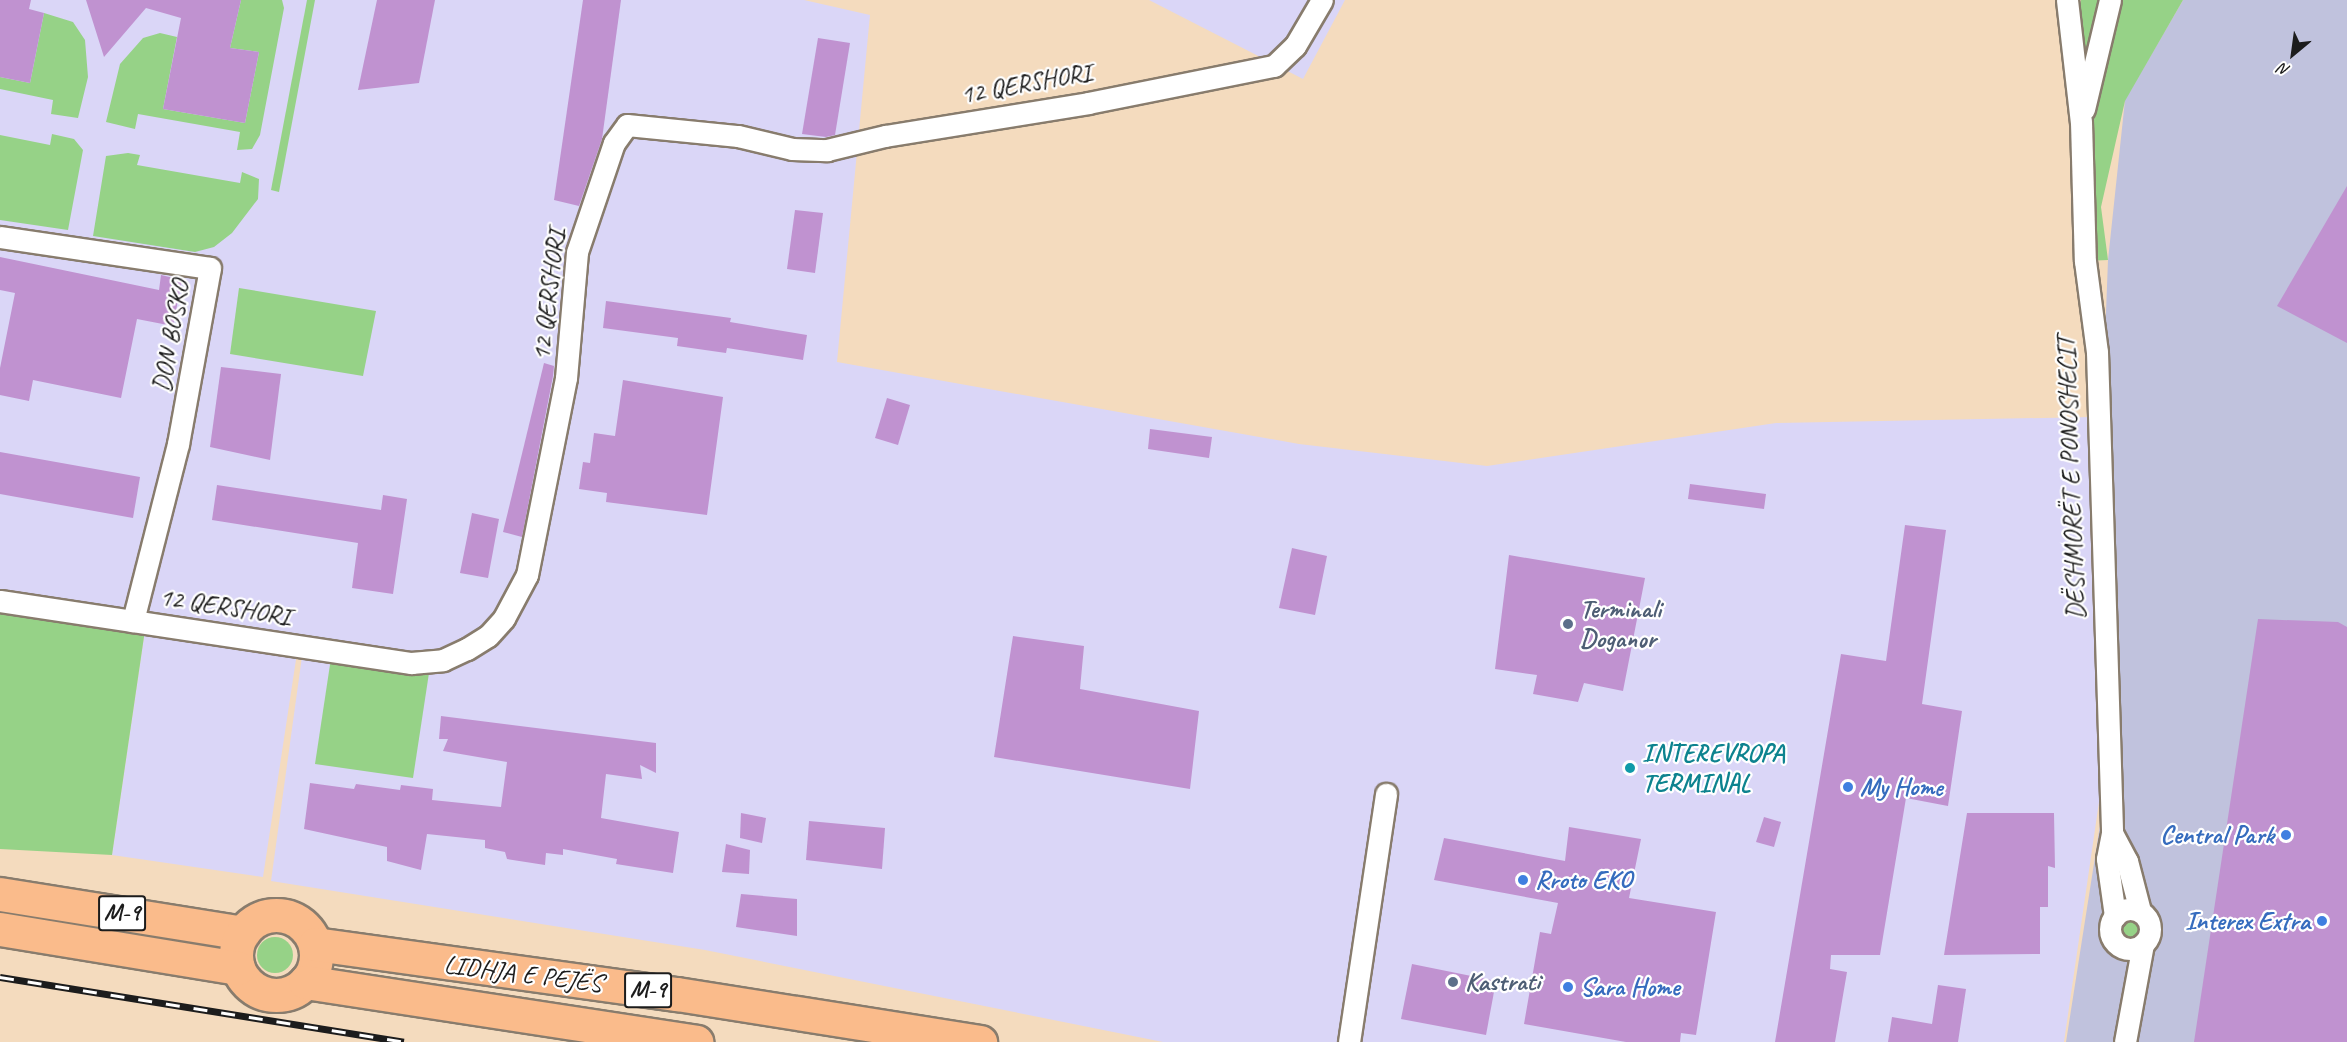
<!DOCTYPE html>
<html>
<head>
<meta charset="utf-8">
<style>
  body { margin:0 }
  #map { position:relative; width:2347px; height:1042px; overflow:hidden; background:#f4dbbe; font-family:Caveat,sans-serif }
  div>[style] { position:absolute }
  .built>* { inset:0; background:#dad6f7 }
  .industrial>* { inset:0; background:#c0c2dd }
  .green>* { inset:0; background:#96d287 }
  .round { border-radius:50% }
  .building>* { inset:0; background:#c092d0 }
  .roads { filter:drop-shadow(2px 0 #887c6d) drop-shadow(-2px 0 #887c6d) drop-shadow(0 2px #887c6d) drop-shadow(0 -2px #887c6d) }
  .minor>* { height:21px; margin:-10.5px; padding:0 10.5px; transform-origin:10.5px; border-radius:10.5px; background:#fff }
  .minor>.ring { margin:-10.5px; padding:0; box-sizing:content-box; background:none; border:21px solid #fff; border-radius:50% }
  .trunk>* { height:33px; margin:-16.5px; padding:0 16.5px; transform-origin:16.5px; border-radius:16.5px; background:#fabb8b }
  .trunk>.ring { margin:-16.5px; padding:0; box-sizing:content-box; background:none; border:33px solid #fabb8b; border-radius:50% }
  .rail>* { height:7px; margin-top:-3.5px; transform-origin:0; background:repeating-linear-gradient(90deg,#fff 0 14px,#1c1c1c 0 28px); box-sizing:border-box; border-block:2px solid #1c1c1c }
  .dots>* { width:16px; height:16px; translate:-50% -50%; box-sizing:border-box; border:3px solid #fff; border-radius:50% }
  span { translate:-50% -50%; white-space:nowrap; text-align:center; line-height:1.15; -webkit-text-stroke:4.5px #fff; paint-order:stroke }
  .shield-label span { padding:2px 4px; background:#fff; border:2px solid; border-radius:4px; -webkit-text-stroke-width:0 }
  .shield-label { font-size:24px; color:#1c1c1c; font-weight:700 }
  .street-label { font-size:26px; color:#1c1c1c }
  .service-label { font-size:26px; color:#4e5e75; font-weight:700 }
  .left { translate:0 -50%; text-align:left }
  .culture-label { font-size:26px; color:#0d838f; font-weight:700 }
  .shop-label { font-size:26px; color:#366cbe; font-weight:700 }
  .right { translate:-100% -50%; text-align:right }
  .north { position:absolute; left:2263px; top:24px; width:60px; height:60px; -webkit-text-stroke:4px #fff; paint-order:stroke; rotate:209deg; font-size:16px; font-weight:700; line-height:24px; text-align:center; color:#1c1c1c }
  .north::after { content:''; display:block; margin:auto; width:21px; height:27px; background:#1c1c1c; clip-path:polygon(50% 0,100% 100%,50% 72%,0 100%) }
</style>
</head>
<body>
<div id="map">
  <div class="built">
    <i style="clip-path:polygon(0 0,804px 0,870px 15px,837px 362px,1299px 444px,1487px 466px,1776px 423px,2092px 417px,2106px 754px,2064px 1042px,1163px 1042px,705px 950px,271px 881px,303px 649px,0 602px)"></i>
    <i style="clip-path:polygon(1149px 0,1345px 0,1303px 79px)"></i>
    <i style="clip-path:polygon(145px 630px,297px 653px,263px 877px,112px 855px)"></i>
  </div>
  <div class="industrial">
    <i style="clip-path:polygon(2183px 0,2347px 0,2347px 1042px,2066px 1042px,2111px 755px,2102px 415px,2108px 260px,2125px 100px)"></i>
  </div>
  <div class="green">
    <i style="clip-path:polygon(241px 0,282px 0,284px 8px,260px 135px,252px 149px,237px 150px,240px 132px,138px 114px,135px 129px,106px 122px,120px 64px,143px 38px,160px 33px,177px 37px,163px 109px,245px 123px,259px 52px,230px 48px)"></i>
    <i style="clip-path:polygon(307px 0,315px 0,279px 192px,271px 190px)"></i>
    <i style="clip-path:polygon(2081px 0,2183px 0,2125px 101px,2101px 207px,2108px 260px,2085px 261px,2070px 38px)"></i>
    <i style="clip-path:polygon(44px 13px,73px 22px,85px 40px,88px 77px,78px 118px,51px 114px,53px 100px,0 89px,0 77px,30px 83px)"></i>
    <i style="clip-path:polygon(52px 134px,74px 139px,83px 150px,68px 230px,0 220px,0 135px,50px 145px)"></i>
    <i style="clip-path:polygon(128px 153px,140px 155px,137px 165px,240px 183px,242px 172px,259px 179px,258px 199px,232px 233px,214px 247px,195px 252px,93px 236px,106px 156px)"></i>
    <i style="clip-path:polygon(239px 288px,376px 311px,363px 376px,230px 354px)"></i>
    <i style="clip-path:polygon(0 605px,145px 630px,112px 855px,0 849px)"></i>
    <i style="clip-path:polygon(331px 658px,429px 673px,413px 778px,315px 764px)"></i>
    <i class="round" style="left:2117px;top:919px;width:26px;height:26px"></i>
    <i class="round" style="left:257px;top:937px;width:36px;height:36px"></i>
  </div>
  <div class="building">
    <i style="clip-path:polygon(0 0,31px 0,29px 9px,44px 13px,30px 83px,0 77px)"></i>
    <i style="clip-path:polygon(86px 0,241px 0,230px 48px,259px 52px,245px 123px,163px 109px,181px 18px,146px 8px,104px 57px)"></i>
    <i style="clip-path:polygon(377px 0,435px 0,419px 83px,358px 90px)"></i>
    <i style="clip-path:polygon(583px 0,621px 0,602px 139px,579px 206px,554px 200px)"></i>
    <i style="clip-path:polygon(818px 38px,850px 43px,835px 135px,826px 137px,802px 134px)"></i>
    <i style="clip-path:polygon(2347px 186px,2347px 343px,2277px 306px)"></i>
    <i style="clip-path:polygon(795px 210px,823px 213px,815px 273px,787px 269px)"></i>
    <i style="clip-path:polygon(0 257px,159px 290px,161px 275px,182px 280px,173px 326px,137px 319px,121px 398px,33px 380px,29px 401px,0 395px,0 368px,15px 293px,0 290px)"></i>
    <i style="clip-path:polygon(606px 301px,731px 318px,730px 322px,807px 335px,803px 360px,727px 348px,726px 353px,677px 346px,678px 338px,603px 328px)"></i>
    <i style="clip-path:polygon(544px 363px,554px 366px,553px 376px,522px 537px,503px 532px)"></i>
    <i style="clip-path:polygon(221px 367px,281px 374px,270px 460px,210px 447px)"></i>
    <i style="clip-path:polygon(623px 380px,723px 397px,707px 515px,606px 502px,607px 493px,579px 489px,583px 462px,590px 463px,594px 433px,615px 436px)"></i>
    <i style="clip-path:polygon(887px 398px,910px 405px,898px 445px,875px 438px)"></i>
    <i style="clip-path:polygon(1150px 429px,1212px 437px,1209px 458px,1148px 449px)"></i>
    <i style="clip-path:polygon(0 452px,140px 477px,133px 518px,0 494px)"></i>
    <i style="clip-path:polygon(1690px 484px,1766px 494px,1764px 509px,1688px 499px)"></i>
    <i style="clip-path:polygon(217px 485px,381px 510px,383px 495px,407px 499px,393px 594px,352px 588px,358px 543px,212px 520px)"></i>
    <i style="clip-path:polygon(472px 513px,499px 519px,488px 578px,460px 573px)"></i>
    <i style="clip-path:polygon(1905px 525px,1946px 530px,1922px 704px,1962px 711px,1948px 806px,1906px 798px,1880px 955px,1831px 955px,1830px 969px,1847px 972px,1835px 1042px,1775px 1042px,1841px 654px,1886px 661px)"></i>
    <i style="clip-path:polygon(1292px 548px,1327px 556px,1315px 615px,1279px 608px)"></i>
    <i style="clip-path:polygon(1509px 555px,1645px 578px,1623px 691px,1584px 683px,1578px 702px,1533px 694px,1537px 675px,1495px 669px)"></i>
    <i style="clip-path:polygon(2258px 619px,2338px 622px,2347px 627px,2347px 1042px,2194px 1042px)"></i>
    <i style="clip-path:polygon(1013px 636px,1084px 646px,1080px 689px,1199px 711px,1190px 789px,994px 757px)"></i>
    <i style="clip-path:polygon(441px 716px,656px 743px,656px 773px,640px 765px,642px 779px,606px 774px,601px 818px,679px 832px,673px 873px,616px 864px,617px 859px,563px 849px,563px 855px,546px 853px,545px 865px,507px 859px,505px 852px,485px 848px,485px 840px,427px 834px,421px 870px,387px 861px,387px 847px,304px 829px,310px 783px,354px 789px,356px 784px,400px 790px,401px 785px,433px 789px,432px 800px,501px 807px,507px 762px,443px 751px,448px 739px,439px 739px)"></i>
    <i style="clip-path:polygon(741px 813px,766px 818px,762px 843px,740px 838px)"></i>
    <i style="clip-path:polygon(1967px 813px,2054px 813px,2055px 868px,2048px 866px,2048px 907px,2040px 907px,2040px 954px,1944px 955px)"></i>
    <i style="clip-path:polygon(1764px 817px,1781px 822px,1774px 847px,1756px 842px)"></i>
    <i style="clip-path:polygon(809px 821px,885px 828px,882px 869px,806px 860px)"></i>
    <i style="clip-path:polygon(1569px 827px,1641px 839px,1629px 898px,1716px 912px,1696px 1035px,1681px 1033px,1680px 1042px,1626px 1042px,1524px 1024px,1540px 932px,1551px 934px,1558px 903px,1434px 880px,1444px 838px,1565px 861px)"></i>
    <i style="clip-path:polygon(726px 844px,750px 850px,749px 874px,722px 872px)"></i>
    <i style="clip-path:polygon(741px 894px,797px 899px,797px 936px,736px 927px)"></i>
    <i style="clip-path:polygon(1412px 964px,1496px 981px,1486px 1035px,1401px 1019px)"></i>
    <i style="clip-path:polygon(1938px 985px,1966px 989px,1958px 1042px,1888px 1042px,1892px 1017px,1932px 1024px)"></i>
  </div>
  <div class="roads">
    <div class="minor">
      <i style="left:2067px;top:0;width:123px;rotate:83.5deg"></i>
      <i style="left:2081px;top:122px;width:139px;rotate:88.4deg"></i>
      <i style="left:2085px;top:261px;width:92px;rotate:82.5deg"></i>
      <i style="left:2097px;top:352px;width:481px;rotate:88.2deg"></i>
      <i style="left:2112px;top:833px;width:26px;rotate:101deg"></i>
      <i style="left:2107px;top:859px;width:58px;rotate:82deg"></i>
      <i style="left:2084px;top:109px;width:112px;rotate:-76.6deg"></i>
      <i style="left:0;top:237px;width:212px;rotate:8.4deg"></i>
      <i style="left:210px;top:268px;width:179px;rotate:100.3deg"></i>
      <i style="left:178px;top:444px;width:183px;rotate:104.3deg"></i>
      <i style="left:0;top:601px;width:416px;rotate:8.6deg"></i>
      <i style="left:411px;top:663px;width:32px;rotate:-5deg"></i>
      <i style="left:443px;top:660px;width:26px;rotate:-25deg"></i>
      <i style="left:467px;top:649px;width:25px;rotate:-32deg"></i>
      <i style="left:488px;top:636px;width:24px;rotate:-48deg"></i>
      <i style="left:504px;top:618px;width:49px;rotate:-61.9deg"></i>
      <i style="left:527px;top:575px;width:201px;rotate:-78.8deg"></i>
      <i style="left:566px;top:378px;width:126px;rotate:-85deg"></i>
      <i style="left:577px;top:252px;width:115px;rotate:-71.3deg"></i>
      <i style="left:614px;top:143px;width:22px;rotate:-54deg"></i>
      <i style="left:627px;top:125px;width:112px;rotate:5.7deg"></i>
      <i style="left:738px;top:136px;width:56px;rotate:13.5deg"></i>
      <i style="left:792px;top:149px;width:35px;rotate:2deg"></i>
      <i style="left:827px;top:150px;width:60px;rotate:-13.6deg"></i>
      <i style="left:885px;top:136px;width:206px;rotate:-9.2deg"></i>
      <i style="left:1088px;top:103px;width:190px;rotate:-11.3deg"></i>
      <i style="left:1274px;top:66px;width:29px;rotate:-44deg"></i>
      <i style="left:1295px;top:46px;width:53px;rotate:-59.6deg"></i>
      <i style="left:2112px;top:833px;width:32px;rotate:62deg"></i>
      <i style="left:2127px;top:861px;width:52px;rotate:75.4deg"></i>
      <i class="ring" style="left:2110px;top:909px;width:19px;height:19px"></i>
      <i style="left:1349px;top:1042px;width:251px;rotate:-81.5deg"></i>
      <i style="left:2125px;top:1042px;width:100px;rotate:-79.6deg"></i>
    </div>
    <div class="trunk">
      <i style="left:0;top:894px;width:246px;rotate:9.1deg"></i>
      <i class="ring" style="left:236px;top:915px;width:47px;height:47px"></i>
      <i style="left:0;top:929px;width:241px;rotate:9.3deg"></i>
      <i style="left:315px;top:944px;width:365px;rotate:7.9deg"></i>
      <i style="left:677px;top:994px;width:307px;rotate:9deg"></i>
      <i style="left:305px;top:982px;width:396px;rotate:8.7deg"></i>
    </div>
  </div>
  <div class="rail">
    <i style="left:0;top:977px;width:409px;rotate:9.1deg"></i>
  </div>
  <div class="dots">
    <i style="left:1568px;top:624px;background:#5c6f8a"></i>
    <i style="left:1630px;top:768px;background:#0f9aa8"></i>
    <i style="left:1848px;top:787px;background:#3f7fe0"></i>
    <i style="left:2286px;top:835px;background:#3f7fe0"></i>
    <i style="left:1523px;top:880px;background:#3f7fe0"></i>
    <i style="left:2322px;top:921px;background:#3f7fe0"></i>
    <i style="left:1453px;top:982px;background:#5c6f8a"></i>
    <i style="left:1568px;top:987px;background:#3f7fe0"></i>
  </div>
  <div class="shield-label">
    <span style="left:122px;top:913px">M-9</span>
    <span style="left:648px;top:990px">M-9</span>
  </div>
  <div class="street-label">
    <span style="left:1026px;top:84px;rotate:-10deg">12 QERSHORI</span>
    <span style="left:549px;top:295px;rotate:-83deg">12 QERSHORI</span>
    <span style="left:171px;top:336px;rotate:-80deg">DON BOSKO</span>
    <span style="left:2071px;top:478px;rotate:-92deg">DËSHMORËT E PONOSHECIT</span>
    <span style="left:225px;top:607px;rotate:9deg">12 QERSHORI</span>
    <span style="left:523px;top:974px;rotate:7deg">LIDHJA E PEJËS</span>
  </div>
  <div class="service-label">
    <span class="left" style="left:1580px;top:624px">Terminali<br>Doganor</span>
    <span class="left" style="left:1465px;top:982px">Kastrati</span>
  </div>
  <div class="culture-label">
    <span class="left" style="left:1642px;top:768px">INTEREVROPA<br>TERMINAL</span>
  </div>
  <div class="shop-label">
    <span class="left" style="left:1860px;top:787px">My Home</span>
    <span class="right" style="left:2274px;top:835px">Central Park</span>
    <span class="left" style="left:1535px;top:880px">Rroto EKO</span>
    <span class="right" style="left:2310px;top:921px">Interex Extra</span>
    <span class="left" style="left:1580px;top:987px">Sara Home</span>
  </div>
  <div class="north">N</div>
</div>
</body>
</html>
